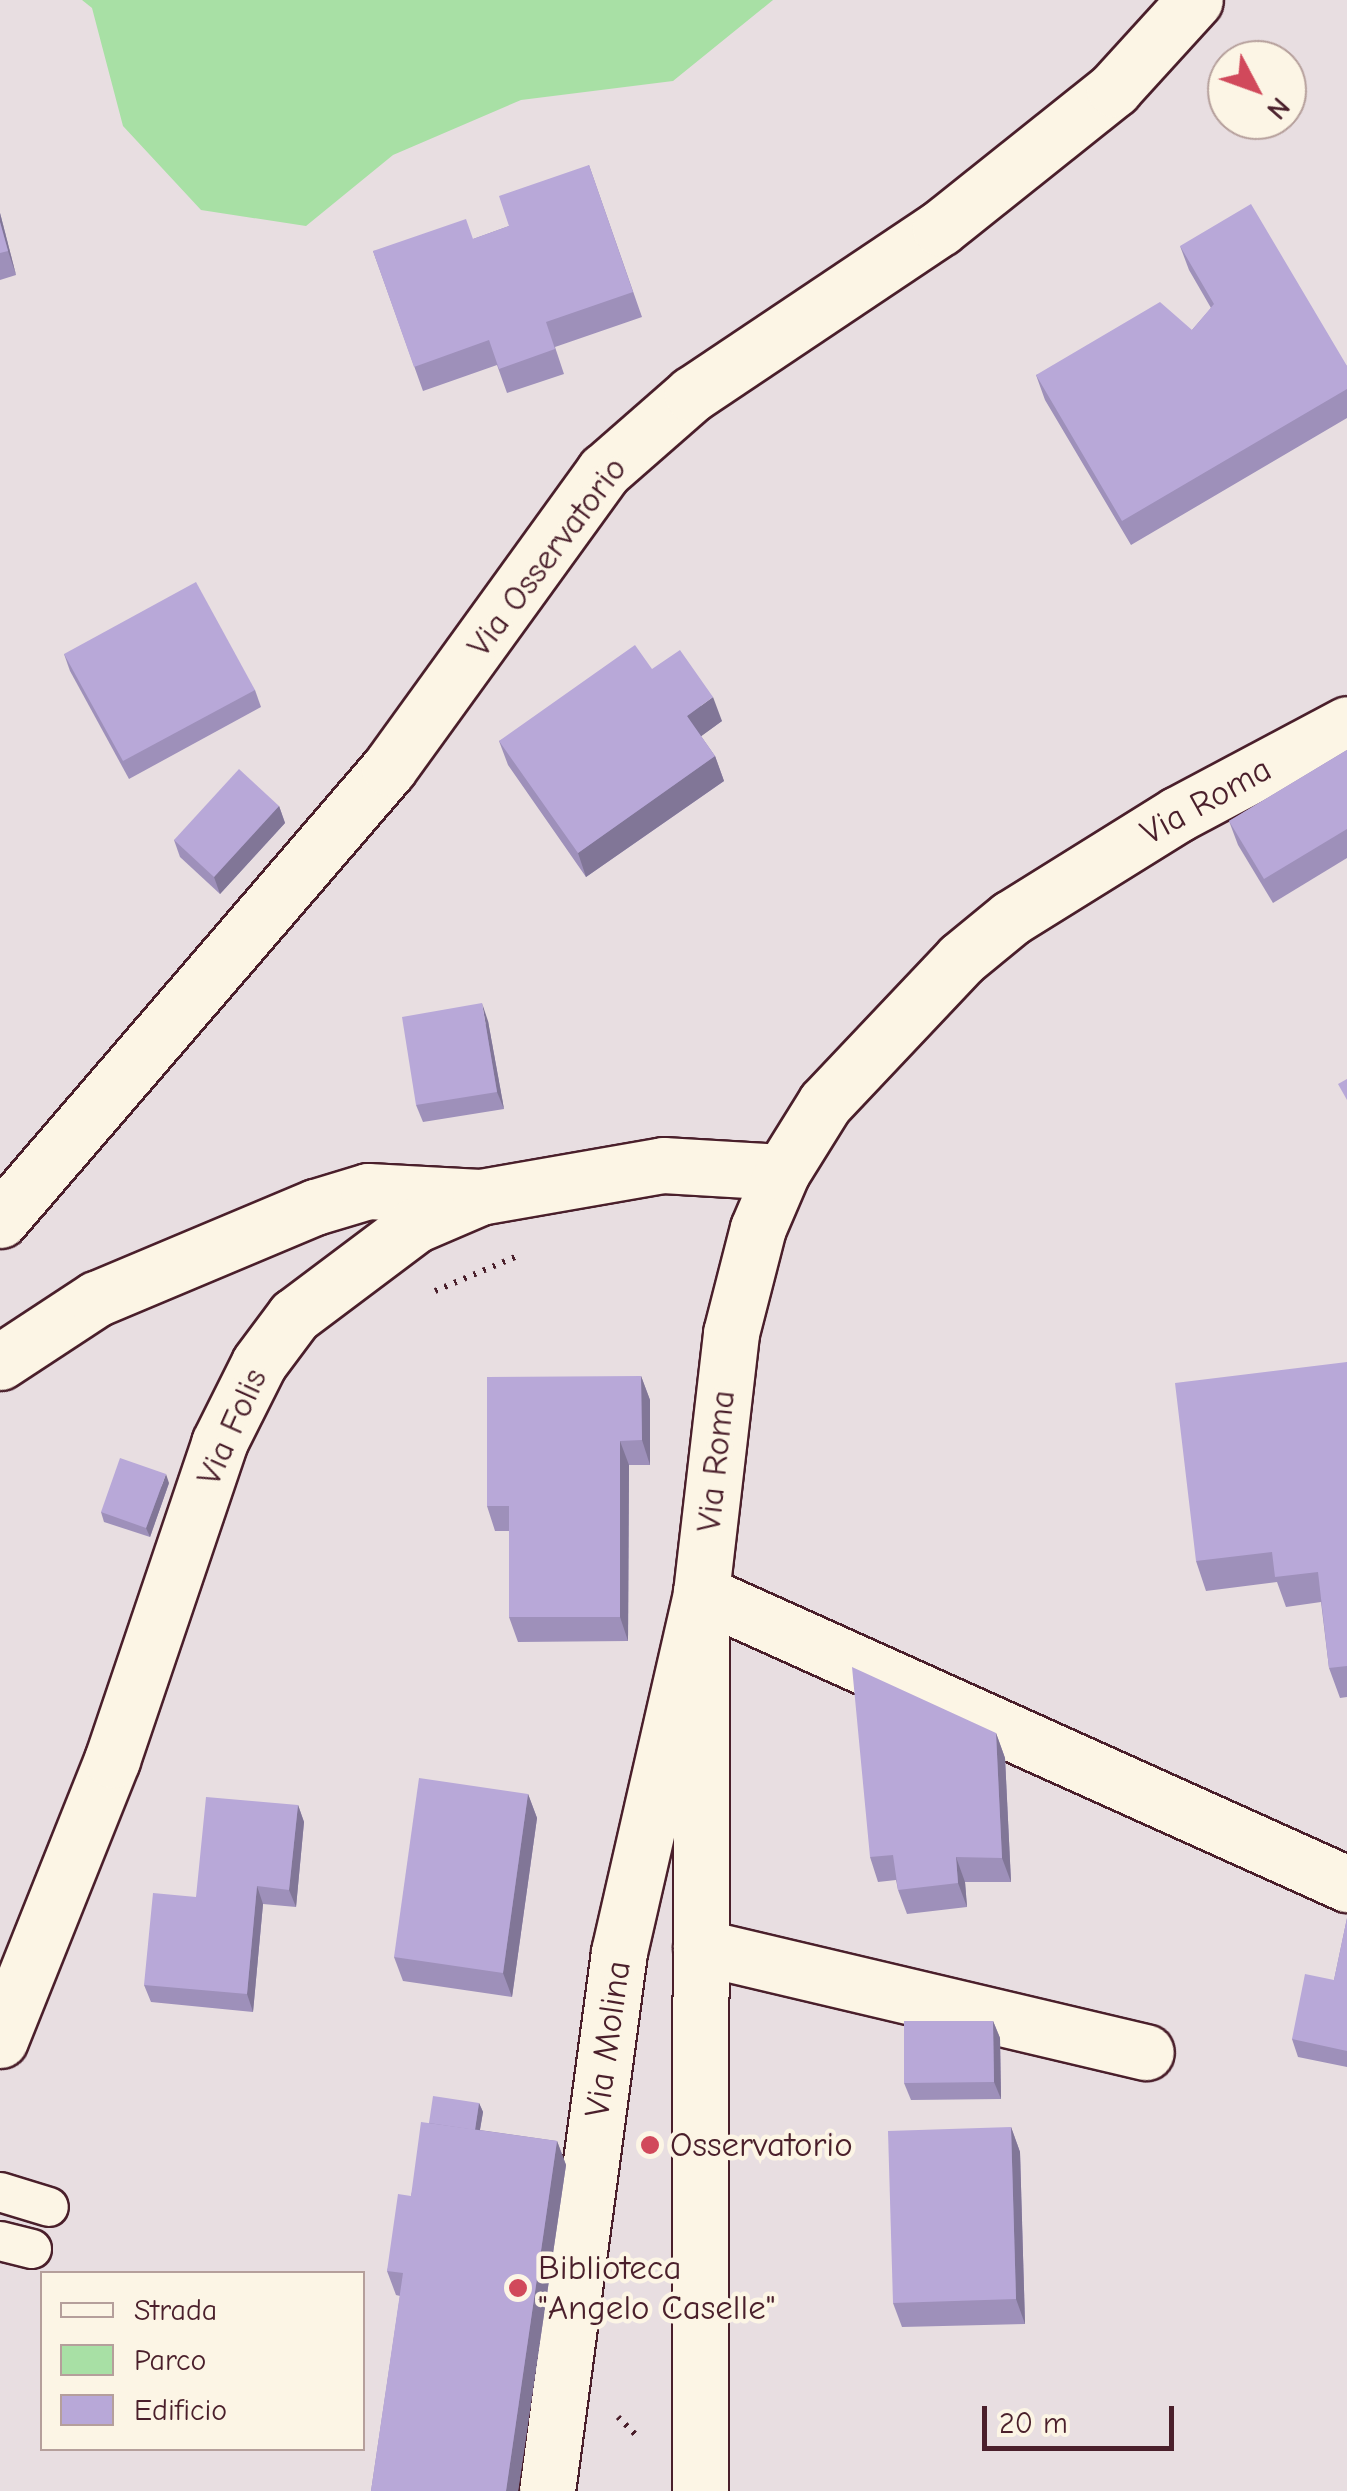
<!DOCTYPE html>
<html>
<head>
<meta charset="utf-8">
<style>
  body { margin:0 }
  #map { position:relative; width:1347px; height:2491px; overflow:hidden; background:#e8dee1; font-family:"Comic Neue",sans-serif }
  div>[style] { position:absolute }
  .green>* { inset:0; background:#a8e0a5 }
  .path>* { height:6px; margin-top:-3px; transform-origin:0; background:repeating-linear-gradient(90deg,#4a1f2b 0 2.5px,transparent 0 10.5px) }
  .roads { filter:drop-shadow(2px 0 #4a1f2b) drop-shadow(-2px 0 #4a1f2b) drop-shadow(0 2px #4a1f2b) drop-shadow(0 -2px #4a1f2b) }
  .lane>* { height:38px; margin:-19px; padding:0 19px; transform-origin:19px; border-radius:19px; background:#fcf5e5 }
  .street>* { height:55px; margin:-27.5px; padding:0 27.5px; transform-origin:27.5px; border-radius:27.5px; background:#fcf5e5 }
  .secondary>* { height:55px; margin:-27.5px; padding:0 27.5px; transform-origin:27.5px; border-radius:27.5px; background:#fcf5e5 }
  .wall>* { inset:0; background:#9e90ba }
  .shaded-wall>* { inset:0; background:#817697 }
  .building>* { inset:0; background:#b8a8d8 }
  .dots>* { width:28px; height:28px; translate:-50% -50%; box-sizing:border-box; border:5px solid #fcf5e5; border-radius:50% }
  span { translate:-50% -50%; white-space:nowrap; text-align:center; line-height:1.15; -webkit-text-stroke:9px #fcf5e5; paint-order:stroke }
  .street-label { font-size:35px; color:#4a1f2b }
  .poi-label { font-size:35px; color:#4a1f2b }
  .left { translate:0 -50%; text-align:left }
  .legend { position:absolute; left:40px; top:2271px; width:325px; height:180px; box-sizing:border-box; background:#fcf5e5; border:2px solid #b59f9b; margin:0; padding:12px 18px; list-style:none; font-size:30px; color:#4a1f2b }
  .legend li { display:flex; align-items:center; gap:20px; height:50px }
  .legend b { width:50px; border:2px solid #b59f9b }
  .north { position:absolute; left:1207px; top:40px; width:100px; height:100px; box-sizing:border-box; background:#fcf5e5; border:2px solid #b59f9b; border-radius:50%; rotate:131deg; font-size:28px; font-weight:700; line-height:40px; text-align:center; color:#4a1f2b }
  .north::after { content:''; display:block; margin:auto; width:35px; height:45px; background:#d1495b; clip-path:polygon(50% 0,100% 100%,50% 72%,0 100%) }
  .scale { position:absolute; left:982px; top:2406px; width:192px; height:45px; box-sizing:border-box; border:5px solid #4a1f2b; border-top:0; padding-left:12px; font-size:30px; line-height:35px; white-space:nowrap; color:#4a1f2b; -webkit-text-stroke:8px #fcf5e5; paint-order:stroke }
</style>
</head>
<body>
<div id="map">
  <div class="green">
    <i style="clip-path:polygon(82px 0,773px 0,673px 81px,521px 100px,393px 155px,306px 226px,201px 210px,123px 126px,92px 8px)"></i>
  </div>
  <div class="path">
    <i style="left:435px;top:1291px;width:87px;rotate:-23deg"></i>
    <i style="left:618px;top:2417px;width:27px;rotate:45deg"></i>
  </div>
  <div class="roads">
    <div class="lane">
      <i style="left:0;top:2192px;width:51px;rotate:17deg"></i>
      <i style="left:0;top:2241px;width:33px;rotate:14deg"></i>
    </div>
    <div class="street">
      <i style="left:0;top:1220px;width:596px;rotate:-49.28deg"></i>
      <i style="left:389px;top:768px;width:367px;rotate:-54.1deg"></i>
      <i style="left:604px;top:471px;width:117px;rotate:-41.2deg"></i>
      <i style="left:692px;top:394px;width:298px;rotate:-33.8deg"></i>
      <i style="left:940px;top:228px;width:223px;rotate:-38.6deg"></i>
      <i style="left:1114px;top:89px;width:120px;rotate:-47.7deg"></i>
      <i style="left:0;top:1362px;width:115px;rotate:-33.3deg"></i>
      <i style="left:96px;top:1299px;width:238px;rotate:-22.8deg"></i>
      <i style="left:315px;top:1207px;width:55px;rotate:-16.8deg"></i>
      <i style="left:368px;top:1191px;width:112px;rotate:3.1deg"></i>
      <i style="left:701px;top:1947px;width:457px;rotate:13.3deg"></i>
      <i style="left:547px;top:2491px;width:544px;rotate:-82.39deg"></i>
      <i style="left:619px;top:1952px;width:368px;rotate:-77.1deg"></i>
      <i style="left:701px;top:1593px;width:709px;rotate:24.25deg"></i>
    </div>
    <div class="secondary">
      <i style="left:0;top:2040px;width:302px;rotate:-68.2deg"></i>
      <i style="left:112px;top:1760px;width:335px;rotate:-71.3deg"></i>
      <i style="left:219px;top:1443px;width:89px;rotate:-63.4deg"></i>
      <i style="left:259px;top:1363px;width:59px;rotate:-53.3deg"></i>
      <i style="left:294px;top:1316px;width:151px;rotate:-36.9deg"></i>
      <i style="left:415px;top:1225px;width:71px;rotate:-23.3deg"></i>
      <i style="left:480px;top:1197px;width:186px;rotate:-9.9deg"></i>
      <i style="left:663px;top:1165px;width:119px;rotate:3.4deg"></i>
      <i style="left:700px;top:2491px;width:898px;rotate:-89.94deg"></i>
      <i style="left:701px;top:1593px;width:262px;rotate:-83.4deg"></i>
      <i style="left:731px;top:1333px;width:108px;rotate:-75.6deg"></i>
      <i style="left:758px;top:1228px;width:61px;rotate:-66.8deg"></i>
      <i style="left:782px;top:1172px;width:81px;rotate:-58.1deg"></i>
      <i style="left:825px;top:1103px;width:198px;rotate:-46.6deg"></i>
      <i style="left:961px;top:959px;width:65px;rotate:-39.4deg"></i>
      <i style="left:1011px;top:918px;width:197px;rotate:-31.9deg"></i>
      <i style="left:1178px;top:814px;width:191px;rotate:-28deg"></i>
    </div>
  </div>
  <div class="wall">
    <i style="clip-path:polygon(589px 165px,642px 317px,555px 347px,564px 374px,507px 393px,497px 365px,423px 391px,373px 251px,473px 239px,509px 226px)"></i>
    <i style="clip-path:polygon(0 213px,16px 275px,0 280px)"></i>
    <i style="clip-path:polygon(1180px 246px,1347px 366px,1347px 418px,1131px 545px,1045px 400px,1036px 375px,1192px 330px,1211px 308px,1189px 270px)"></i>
    <i style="clip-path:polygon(64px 654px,255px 690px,261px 707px,129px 779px,70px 671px)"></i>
    <i style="clip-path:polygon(652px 669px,722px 721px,701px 736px,715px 756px,724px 781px,586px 877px,508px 765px,499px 741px)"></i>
    <i style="clip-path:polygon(1347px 750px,1347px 858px,1273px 903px,1238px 845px,1229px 821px)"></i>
    <i style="clip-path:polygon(279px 806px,285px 823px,220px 894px,180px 857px,174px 840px)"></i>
    <i style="clip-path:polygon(488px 1021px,504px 1109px,423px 1122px,416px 1105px)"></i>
    <i style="clip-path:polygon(1347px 1362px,1347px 1697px,1340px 1698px,1329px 1668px,1321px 1602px,1286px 1607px,1277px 1582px,1206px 1591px,1196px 1561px)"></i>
    <i style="clip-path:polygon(641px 1376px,650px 1400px,650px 1465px,629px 1465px,628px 1641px,518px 1642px,509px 1617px,509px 1531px,495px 1531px,487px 1506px)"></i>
    <i style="clip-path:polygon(169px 1483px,150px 1537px,104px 1522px,101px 1512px)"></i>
    <i style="clip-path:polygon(996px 1733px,1005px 1758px,1011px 1882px,965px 1882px,967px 1907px,907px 1914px,898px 1890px,896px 1880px,878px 1882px,870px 1857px)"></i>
    <i style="clip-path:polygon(528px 1794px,537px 1818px,512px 1997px,403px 1981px,394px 1957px)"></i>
    <i style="clip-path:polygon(298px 1805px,304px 1822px,296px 1907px,263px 1904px,253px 2012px,151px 2002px,144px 1985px,196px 1897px)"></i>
    <i style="clip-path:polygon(1347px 1918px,1347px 2067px,1298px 2057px,1292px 2039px,1334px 1980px)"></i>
    <i style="clip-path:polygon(993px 2021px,1000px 2038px,1001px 2099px,911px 2100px,904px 2083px)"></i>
    <i style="clip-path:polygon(479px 2103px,483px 2112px,480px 2130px,557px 2141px,566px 2165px,518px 2491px,371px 2491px,400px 2296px,396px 2295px,387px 2271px,411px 2196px,429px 2123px)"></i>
    <i style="clip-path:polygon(1011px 2127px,1020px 2152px,1025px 2324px,902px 2327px,893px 2303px)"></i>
  </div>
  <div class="shaded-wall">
    <i style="clip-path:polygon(0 213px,16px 275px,8px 251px,0 222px)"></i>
    <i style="clip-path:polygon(713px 697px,722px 721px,696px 740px,687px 716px)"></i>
    <i style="clip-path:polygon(715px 756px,724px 781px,586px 877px,578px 853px)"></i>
    <i style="clip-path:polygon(279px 806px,285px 823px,220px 894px,214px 877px)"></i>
    <i style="clip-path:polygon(482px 1003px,488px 1021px,504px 1109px,497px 1092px)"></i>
    <i style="clip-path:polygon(641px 1376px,650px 1400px,650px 1465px,642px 1440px)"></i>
    <i style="clip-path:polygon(620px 1441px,629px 1465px,628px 1641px,620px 1617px)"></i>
    <i style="clip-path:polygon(166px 1474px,169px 1483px,150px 1537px,146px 1528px)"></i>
    <i style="clip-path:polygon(996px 1733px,1005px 1758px,1011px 1882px,1002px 1858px)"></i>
    <i style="clip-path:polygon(528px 1794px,537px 1818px,512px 1997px,503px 1973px)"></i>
    <i style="clip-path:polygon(298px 1805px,304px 1822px,296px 1907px,289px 1890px)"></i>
    <i style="clip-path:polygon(956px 1857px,965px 1882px,967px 1907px,958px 1883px)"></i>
    <i style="clip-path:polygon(257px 1886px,263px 1904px,253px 2012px,247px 1994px)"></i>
    <i style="clip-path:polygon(993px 2021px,1000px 2038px,1001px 2099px,994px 2082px)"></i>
    <i style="clip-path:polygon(479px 2103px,483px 2112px,476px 2152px,473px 2143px)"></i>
    <i style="clip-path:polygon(1011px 2127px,1020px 2152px,1025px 2324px,1016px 2299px)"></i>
    <i style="clip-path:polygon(557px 2141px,566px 2165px,518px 2491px,506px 2491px)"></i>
  </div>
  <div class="building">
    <i style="clip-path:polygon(589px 165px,633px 292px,546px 322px,555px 349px,499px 369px,489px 340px,414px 367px,373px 251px,466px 219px,473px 239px,509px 226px,499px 196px)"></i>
    <i style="clip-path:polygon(1251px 204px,1347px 366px,1347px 389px,1122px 521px,1036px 375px,1160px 302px,1192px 330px,1214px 304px,1180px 246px)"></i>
    <i style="clip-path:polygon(0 222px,8px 251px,0 253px)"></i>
    <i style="clip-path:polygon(196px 582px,255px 690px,123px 761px,64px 654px)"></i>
    <i style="clip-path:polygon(635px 645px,652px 669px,680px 650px,713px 697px,687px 716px,715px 756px,578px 853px,499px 741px)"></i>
    <i style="clip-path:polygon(1347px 750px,1347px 829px,1264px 879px,1229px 821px)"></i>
    <i style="clip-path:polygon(239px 769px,279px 806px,214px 877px,174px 840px)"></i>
    <i style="clip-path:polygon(482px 1003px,497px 1092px,416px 1105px,402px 1017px)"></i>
    <i style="clip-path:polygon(1347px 1079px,1347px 1100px,1338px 1084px)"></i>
    <i style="clip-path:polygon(1347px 1362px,1347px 1666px,1329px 1668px,1318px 1572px,1275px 1577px,1272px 1552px,1196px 1561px,1175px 1383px)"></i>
    <i style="clip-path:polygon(641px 1376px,642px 1440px,620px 1441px,620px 1617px,509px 1617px,509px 1506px,487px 1506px,487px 1377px)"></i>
    <i style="clip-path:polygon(120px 1458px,166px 1474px,146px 1528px,101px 1512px)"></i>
    <i style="clip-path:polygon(852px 1667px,996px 1733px,1002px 1858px,956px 1857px,958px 1883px,898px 1890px,893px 1855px,870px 1857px)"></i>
    <i style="clip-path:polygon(419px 1778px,528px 1794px,503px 1973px,394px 1957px)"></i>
    <i style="clip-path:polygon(206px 1797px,298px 1805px,289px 1890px,257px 1886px,247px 1994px,144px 1985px,153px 1893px,196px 1897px)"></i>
    <i style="clip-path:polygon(1347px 1918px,1347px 2051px,1292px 2039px,1305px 1974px,1334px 1980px)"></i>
    <i style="clip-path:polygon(904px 2021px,993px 2021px,994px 2082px,904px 2083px)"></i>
    <i style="clip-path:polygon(433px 2096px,479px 2103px,475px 2130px,429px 2123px)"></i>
    <i style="clip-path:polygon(421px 2122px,557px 2141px,506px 2491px,371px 2491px,403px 2273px,387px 2271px,398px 2194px,411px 2196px)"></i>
    <i style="clip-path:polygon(1011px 2127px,1016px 2299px,893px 2303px,888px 2131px)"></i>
  </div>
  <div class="dots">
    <i style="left:650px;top:2145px;background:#d1495b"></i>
    <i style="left:518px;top:2288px;background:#d1495b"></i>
  </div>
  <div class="street-label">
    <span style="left:547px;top:557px;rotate:-53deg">Via Osservatorio</span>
    <span style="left:1206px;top:801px;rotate:-29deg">Via Roma</span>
    <span style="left:232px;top:1427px;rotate:-66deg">Via Folis</span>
    <span style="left:716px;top:1461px;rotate:-84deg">Via Roma</span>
    <span style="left:608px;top:2039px;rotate:-82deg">Via Molina</span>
  </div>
  <div class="poi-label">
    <span class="left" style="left:670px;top:2145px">Osservatorio</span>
    <span class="left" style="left:538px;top:2288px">Biblioteca<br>"Angelo Caselle"</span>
  </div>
  <ul class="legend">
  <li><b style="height:12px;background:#fcf5e5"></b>Strada</li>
  <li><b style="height:28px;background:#a8e0a5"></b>Parco</li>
  <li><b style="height:28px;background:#b8a8d8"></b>Edificio</li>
  </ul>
  <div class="north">N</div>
  <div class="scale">20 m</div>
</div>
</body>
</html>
